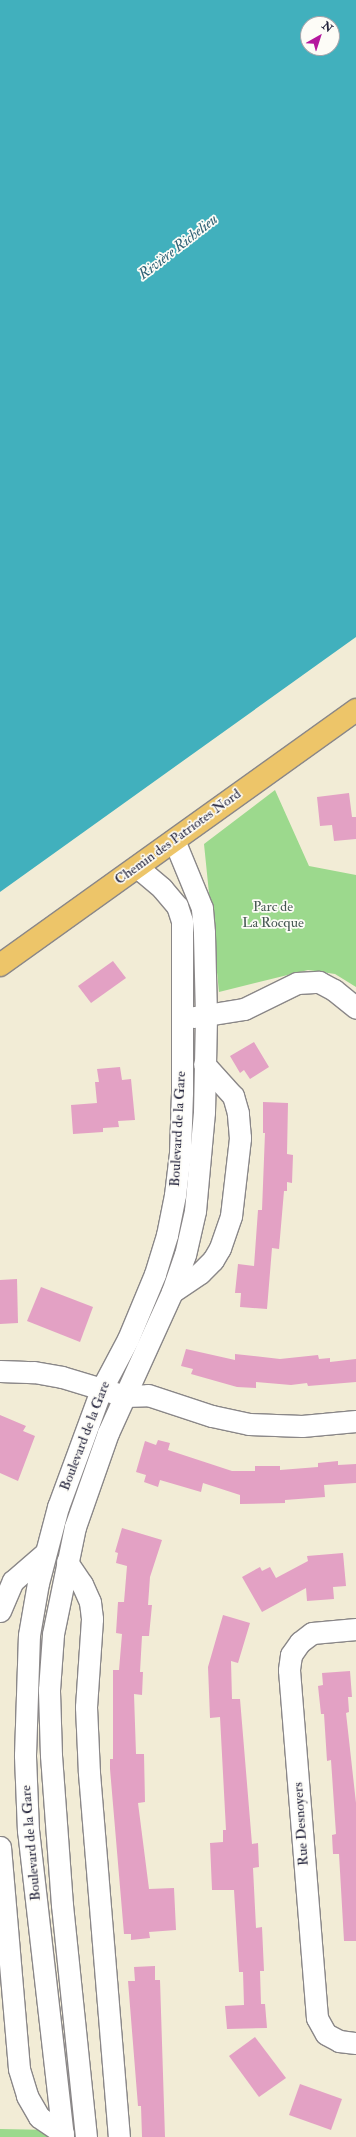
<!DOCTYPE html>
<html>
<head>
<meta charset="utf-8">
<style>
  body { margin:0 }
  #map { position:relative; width:356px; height:2137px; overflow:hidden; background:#f2ecd6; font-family:"IM FELL Double Pica",serif }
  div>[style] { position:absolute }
  .green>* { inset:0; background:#9cd98d }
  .water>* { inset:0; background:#41b0bd }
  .building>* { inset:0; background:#e3a1c4 }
  .roads { filter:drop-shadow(1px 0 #8a8788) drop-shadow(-1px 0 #8a8788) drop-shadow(0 1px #8a8788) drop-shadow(0 -1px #8a8788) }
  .minor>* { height:21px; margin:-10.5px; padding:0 10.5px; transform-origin:10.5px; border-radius:10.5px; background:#fff }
  .major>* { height:22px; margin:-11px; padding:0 11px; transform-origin:11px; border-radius:11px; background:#edc569 }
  span { translate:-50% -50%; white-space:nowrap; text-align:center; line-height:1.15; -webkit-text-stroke:3.5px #fdfcf7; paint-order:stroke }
  .street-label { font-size:14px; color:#22223b }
  .park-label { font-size:14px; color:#475954 }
  .water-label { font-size:15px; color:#306276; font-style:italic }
  .north { position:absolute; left:300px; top:16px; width:40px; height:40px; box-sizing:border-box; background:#fdfcf7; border:1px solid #a5a5ac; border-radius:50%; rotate:39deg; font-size:11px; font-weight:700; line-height:16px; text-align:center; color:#22223b }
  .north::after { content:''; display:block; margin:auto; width:14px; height:18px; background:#b5179e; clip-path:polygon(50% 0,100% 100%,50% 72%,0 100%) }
</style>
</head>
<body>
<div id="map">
  <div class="green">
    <i style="clip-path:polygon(275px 790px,309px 866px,356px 875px,356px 987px,335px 974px,308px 970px,219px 992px,204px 844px)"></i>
    <i style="clip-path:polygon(0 2129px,52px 2130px,53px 2137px,0 2137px)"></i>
  </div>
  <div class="water">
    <i style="clip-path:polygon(evenodd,0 0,356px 0,356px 637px,0 892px,0 0,308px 24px,332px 24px,332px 48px,308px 48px,308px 24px)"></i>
  </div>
  <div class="building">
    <i style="clip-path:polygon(349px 793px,352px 817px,356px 817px,356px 839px,334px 841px,332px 825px,320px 826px,317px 797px)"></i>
    <i style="clip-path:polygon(113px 961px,126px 978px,91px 1003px,78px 986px)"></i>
    <i style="clip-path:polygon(254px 1042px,269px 1067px,250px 1079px,244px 1070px,240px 1073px,230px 1056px)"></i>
    <i style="clip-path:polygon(120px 1067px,122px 1080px,131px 1079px,135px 1120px,118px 1121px,119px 1127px,103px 1128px,103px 1132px,73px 1134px,71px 1105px,97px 1103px,95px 1082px,99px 1082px,97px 1069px)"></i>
    <i style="clip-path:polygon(263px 1102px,288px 1103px,287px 1154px,293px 1155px,292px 1183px,287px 1182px,287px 1191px,284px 1191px,279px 1249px,272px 1248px,267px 1309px,240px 1307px,241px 1293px,235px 1293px,238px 1264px,254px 1266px,258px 1210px,262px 1210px,265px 1133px,263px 1133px)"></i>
    <i style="clip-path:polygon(17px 1279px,18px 1323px,0 1324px,0 1280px)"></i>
    <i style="clip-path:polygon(41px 1287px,93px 1307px,80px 1342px,27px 1321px)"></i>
    <i style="clip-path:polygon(186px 1349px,235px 1360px,235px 1354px,280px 1359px,318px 1355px,319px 1359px,330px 1358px,330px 1362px,356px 1359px,356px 1382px,308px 1386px,307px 1383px,291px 1385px,256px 1382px,256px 1388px,237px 1387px,191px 1374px,193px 1369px,181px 1366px)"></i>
    <i style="clip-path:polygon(0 1415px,26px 1426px,23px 1431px,35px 1436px,18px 1481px,0 1473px)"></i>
    <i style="clip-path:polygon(158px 1440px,170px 1443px,168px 1450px,232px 1471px,255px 1471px,255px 1466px,280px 1466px,280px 1470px,318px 1467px,318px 1463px,338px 1461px,338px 1465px,356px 1464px,356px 1483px,324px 1485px,325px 1497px,285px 1500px,285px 1503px,240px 1504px,240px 1495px,203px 1483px,201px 1492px,160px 1480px,158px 1487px,144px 1482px,146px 1475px,136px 1472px,145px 1441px,156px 1445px)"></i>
    <i style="clip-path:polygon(122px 1528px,162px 1540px,150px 1577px,148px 1605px,152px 1605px,149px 1636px,142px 1636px,140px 1672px,143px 1672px,142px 1695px,134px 1694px,136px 1754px,144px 1754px,145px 1802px,138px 1803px,149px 1889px,174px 1888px,176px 1930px,149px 1932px,150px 1938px,131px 1940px,131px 1934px,124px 1934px,110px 1769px,110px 1759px,113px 1759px,113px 1670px,119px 1670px,122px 1634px,116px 1633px,118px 1602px,124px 1602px,127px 1566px,116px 1563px,118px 1553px,115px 1552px)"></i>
    <i style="clip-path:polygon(343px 1553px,346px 1586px,333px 1587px,334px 1599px,307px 1601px,306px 1588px,262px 1612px,242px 1577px,260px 1567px,262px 1571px,270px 1567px,276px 1578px,308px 1561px,307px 1556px)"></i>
    <i style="clip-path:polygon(223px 1615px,250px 1623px,238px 1663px,231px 1661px,232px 1699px,240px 1699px,252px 1844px,258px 1843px,259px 1867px,253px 1868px,256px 1928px,262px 1927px,264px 1971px,260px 1971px,261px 2004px,265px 2004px,267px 2028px,227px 2029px,225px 2006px,244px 2005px,243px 1972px,239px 1972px,234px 1890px,212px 1890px,210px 1843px,223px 1842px,223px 1830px,226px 1830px,220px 1717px,210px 1718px,208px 1667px)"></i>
    <i style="clip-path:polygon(350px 1671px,352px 1697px,348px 1697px,349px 1712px,346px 1713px,356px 1803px,356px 1941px,344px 1941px,339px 1854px,333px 1854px,332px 1835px,336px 1834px,331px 1760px,327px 1761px,324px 1714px,321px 1714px,318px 1686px,323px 1685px,322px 1673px)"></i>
    <i style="clip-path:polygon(155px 1966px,155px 1980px,160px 1980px,165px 2137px,142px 2137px,141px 2106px,138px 2106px,128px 1981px,135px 1981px,134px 1967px)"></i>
    <i style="clip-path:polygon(255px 2037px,286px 2078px,259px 2097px,229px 2056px)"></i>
    <i style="clip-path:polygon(300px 2084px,342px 2099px,331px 2130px,289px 2115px)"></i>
  </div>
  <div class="roads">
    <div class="minor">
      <i style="left:194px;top:1017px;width:51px;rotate:-9.1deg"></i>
      <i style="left:244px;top:1009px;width:59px;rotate:-26.1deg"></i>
      <i style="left:297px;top:983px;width:22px;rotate:-3deg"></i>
      <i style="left:319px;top:982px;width:17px;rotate:28deg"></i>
      <i style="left:334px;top:990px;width:28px;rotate:39deg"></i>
      <i style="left:172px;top:1292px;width:34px;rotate:-34deg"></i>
      <i style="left:200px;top:1273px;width:18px;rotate:-45deg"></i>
      <i style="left:213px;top:1260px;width:14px;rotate:-60deg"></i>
      <i style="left:220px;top:1248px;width:34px;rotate:-71deg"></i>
      <i style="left:231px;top:1216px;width:79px;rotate:-83.4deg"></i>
      <i style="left:240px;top:1138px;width:25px;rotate:-95deg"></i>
      <i style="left:238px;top:1113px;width:18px;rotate:-106deg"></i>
      <i style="left:233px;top:1096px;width:43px;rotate:-132.2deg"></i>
      <i style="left:0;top:1371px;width:34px;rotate:2deg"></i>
      <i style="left:34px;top:1372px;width:28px;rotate:10deg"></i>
      <i style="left:62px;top:1377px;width:66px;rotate:16.8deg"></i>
      <i style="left:125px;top:1396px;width:23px;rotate:-2deg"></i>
      <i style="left:148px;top:1395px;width:67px;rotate:18.2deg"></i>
      <i style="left:212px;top:1416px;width:38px;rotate:12deg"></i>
      <i style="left:249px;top:1424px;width:53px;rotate:2.2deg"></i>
      <i style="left:302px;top:1426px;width:54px;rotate:-5.3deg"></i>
      <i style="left:67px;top:1562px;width:27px;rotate:56deg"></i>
      <i style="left:82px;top:1584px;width:20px;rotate:66deg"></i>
      <i style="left:90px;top:1602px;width:17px;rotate:83deg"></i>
      <i style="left:92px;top:1619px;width:88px;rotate:93.9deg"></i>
      <i style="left:86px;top:1707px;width:66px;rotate:87.4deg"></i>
      <i style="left:89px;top:1773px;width:365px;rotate:85.3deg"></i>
      <i style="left:0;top:1611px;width:33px;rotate:-67deg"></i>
      <i style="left:13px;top:1581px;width:41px;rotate:-41.1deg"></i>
      <i style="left:356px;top:1629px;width:44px;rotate:174.8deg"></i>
      <i style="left:312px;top:1633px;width:15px;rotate:143deg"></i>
      <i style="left:300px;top:1642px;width:16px;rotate:125deg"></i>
      <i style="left:291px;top:1655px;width:15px;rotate:98deg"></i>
      <i style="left:289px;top:1670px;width:349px;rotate:85.4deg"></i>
      <i style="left:317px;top:2018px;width:18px;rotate:61deg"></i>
      <i style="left:326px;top:2034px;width:15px;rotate:28deg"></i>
      <i style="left:339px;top:2041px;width:17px;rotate:7deg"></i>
      <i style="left:0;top:1847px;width:223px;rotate:85.1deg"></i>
      <i style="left:19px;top:2069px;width:28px;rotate:73deg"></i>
      <i style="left:27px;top:2096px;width:24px;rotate:60deg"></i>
      <i style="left:39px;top:2117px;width:29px;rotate:34deg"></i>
      <i style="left:63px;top:2137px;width:308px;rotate:-96.5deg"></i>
      <i style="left:28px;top:1831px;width:76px;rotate:-92.3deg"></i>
      <i style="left:25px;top:1755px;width:120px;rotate:-88.1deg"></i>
      <i style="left:29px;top:1635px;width:53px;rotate:-80.2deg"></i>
      <i style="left:38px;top:1583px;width:79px;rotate:-75.3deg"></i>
      <i style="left:58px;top:1507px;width:125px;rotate:-69.8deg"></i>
      <i style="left:101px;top:1390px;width:58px;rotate:-62.1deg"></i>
      <i style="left:128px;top:1339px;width:70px;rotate:-67.4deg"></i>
      <i style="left:155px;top:1274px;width:41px;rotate:-72.9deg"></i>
      <i style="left:167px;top:1235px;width:41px;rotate:-78.7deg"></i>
      <i style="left:175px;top:1195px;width:42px;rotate:-83.2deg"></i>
      <i style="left:180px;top:1153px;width:61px;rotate:-88.1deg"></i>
      <i style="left:182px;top:1092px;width:171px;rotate:-90deg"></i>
      <i style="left:182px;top:921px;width:16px;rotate:-108deg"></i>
      <i style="left:177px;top:906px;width:23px;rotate:-130deg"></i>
      <i style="left:162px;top:888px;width:33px;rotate:-140deg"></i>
      <i style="left:86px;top:2137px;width:233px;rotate:-95.9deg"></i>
      <i style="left:62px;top:1905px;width:150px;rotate:-94.2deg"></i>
      <i style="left:51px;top:1755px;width:65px;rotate:-91.8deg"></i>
      <i style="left:49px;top:1690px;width:56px;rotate:-85.9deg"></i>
      <i style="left:53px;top:1634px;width:109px;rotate:-78.4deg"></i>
      <i style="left:75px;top:1527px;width:100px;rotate:-70.7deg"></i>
      <i style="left:108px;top:1433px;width:155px;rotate:-65.6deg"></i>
      <i style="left:172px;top:1292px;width:39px;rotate:-71deg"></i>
      <i style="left:185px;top:1255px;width:45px;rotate:-77.2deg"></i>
      <i style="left:195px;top:1211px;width:99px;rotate:-84.8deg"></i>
      <i style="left:204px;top:1112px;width:96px;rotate:-88.8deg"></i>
      <i style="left:206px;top:1016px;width:84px;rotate:-91.4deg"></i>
      <i style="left:204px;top:932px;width:24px;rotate:-95deg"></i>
      <i style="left:202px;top:908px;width:74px;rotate:-112.4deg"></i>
    </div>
    <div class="major">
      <i style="left:0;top:965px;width:438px;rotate:-35.6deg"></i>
    </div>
  </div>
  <div class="street-label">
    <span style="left:178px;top:837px;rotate:-36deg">Chemin des Patriotes Nord</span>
    <span style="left:178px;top:1129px;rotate:-87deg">Boulevard de la Gare</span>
    <span style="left:85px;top:1436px;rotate:-69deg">Boulevard de la Gare</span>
    <span style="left:301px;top:1824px;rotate:-94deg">Rue Desnoyers</span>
    <span style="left:31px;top:1843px;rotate:-95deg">Boulevard de la Gare</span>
  </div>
  <div class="park-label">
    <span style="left:273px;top:915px">Parc de<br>La Rocque</span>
  </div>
  <div class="water-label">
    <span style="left:178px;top:247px;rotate:-38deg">Rivière Richelieu</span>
  </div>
  <div class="north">N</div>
</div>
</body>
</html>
